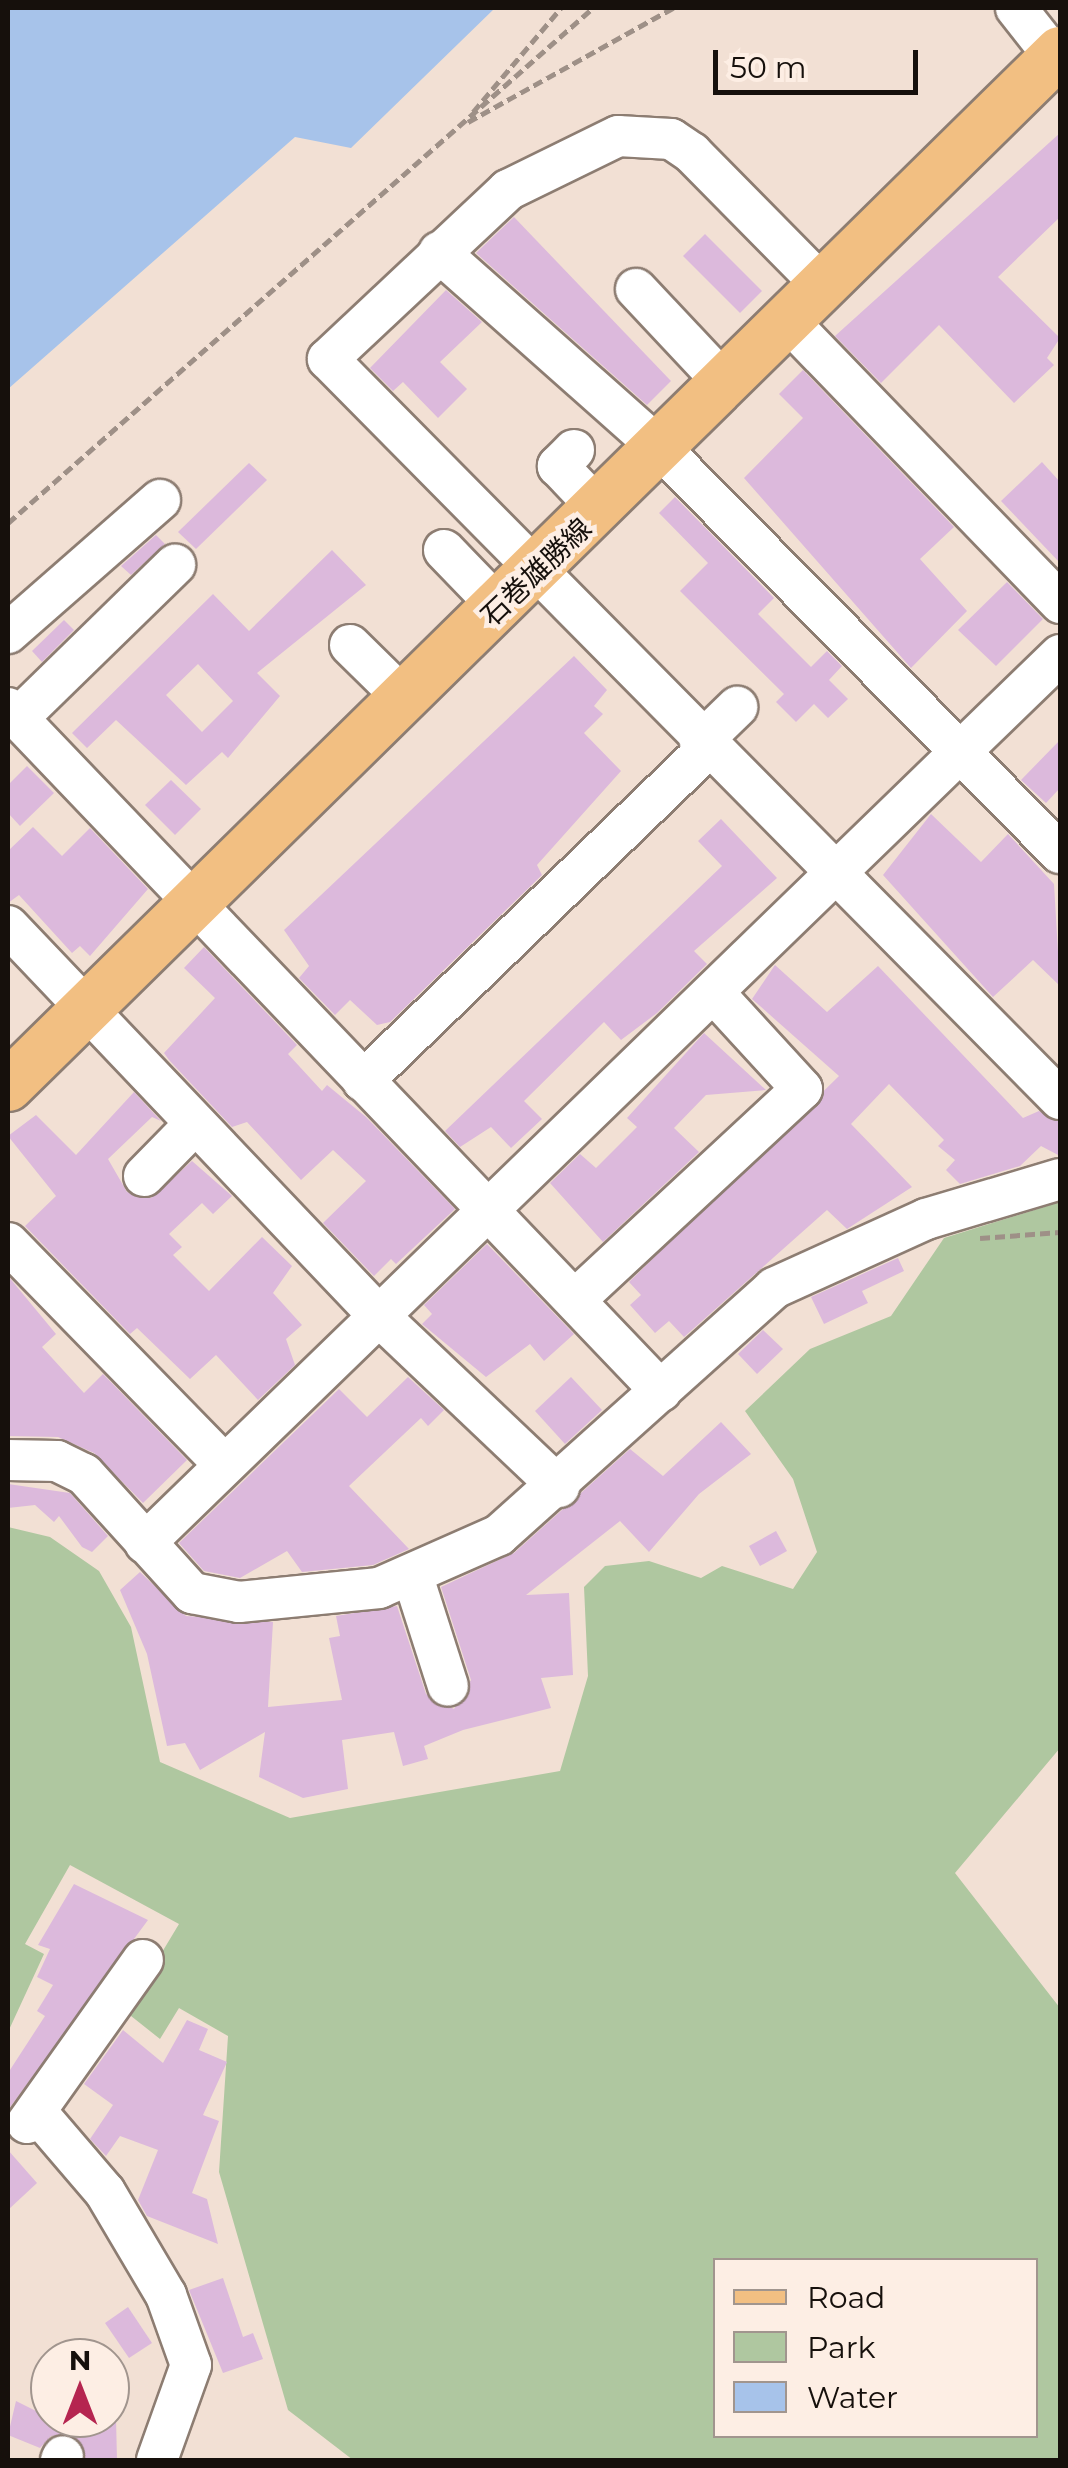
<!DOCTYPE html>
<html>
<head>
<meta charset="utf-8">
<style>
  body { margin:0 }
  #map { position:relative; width:1068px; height:2468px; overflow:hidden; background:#f2e0d4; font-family:Montserrat,"Noto Sans JP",sans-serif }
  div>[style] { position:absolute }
  .green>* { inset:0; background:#afc7a0 }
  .water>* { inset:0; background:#a7c3ea }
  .building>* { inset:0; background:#dcb9dc }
  .path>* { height:5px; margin-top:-2.5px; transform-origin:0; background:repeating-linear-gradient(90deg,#9e9087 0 10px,transparent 0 15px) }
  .roads { filter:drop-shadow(2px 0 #8d7d72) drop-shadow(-2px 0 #8d7d72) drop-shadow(0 2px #8d7d72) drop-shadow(0 -2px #8d7d72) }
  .minor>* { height:40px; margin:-20px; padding:0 20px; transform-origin:20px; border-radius:20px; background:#fff }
  .major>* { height:50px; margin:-25px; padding:0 25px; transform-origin:25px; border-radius:25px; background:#f2bf82 }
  span { translate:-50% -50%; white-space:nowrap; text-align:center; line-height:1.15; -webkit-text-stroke:9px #fdeee4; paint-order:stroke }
  .street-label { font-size:28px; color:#16100c }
  .frame { position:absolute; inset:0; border:10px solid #16100c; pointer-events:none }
  .legend { position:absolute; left:713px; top:2258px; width:325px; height:180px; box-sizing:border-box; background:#fdeee4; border:2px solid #a1958e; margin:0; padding:12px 18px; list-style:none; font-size:30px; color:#16100c }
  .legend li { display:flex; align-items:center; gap:20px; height:50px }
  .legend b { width:50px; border:2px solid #a1958e }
  .north { position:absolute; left:30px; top:2338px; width:100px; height:100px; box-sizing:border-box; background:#fdeee4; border:2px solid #a1958e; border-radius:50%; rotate:0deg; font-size:28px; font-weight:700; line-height:40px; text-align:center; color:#16100c }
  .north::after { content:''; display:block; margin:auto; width:35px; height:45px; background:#b52550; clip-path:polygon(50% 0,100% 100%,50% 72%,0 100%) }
  .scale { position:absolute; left:713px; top:50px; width:205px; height:45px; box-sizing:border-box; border:5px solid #16100c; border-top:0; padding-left:12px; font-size:30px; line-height:35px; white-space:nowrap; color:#16100c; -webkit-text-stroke:8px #fdeee4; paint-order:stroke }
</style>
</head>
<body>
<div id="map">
  <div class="green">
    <i style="clip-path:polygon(evenodd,1060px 1202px,1060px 1748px,955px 1873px,1060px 2008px,1060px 2460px,353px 2460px,288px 2410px,219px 2172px,228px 2036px,179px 2008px,160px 2039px,126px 2012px,179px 1924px,70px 1865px,25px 1944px,44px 1954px,8px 2032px,8px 1527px,50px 1537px,99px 1571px,131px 1627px,160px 1762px,290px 1818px,560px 1771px,588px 1676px,584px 1587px,605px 1566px,649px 1561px,701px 1578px,722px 1566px,793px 1589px,817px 1552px,793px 1479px,745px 1411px,810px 1349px,891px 1316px,944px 1238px,1060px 1202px,716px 2260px,1036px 2260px,1036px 2436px,716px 2436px,716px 2260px)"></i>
  </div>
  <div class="water">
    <i style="clip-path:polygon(8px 8px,495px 8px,351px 148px,295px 137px,8px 389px)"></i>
  </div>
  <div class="building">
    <i style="clip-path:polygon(1060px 133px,1060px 217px,998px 277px,1060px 338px,1047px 358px,1054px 365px,1014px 403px,939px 325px,881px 383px,835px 336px)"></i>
    <i style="clip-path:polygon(514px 217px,671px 381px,647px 405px,476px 253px)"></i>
    <i style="clip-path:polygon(705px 234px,762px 291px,740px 313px,683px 256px)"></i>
    <i style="clip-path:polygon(446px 290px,482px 322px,440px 362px,467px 389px,438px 418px,403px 382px,393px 391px,370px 368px)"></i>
    <i style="clip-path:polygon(803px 370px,954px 527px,920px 559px,967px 611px,911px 668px,744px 478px,803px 418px,779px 394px)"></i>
    <i style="clip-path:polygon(1042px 462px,1060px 482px,1060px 563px,1001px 501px)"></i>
    <i style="clip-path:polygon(249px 463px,267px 480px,196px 549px,178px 532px)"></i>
    <i style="clip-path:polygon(675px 497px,774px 598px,758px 614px,811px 667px,827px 651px,842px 666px,829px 680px,848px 699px,828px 718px,814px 704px,796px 722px,776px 702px,784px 694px,680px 591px,708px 563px,659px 513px)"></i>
    <i style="clip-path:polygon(156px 535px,165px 544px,131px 575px,121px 566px)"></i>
    <i style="clip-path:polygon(evenodd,332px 550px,366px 585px,257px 673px,280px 696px,228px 758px,222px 752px,186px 785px,116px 720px,87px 748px,72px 733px,213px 594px,249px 631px,332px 550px,198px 664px,233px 701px,202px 732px,166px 695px,198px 664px)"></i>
    <i style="clip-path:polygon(1007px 582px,1043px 619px,996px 666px,958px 630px)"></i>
    <i style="clip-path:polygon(64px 620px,74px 630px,42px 662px,32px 651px)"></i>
    <i style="clip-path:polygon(574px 656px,607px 690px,594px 706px,603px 714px,584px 733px,621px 771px,537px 865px,542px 875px,390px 1022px,377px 1025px,350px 1000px,335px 1015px,299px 978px,309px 966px,284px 930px)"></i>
    <i style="clip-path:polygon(1060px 740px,1060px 788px,1046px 803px,1021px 780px)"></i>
    <i style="clip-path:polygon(27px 766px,54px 793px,20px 826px,8px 813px,8px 785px)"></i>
    <i style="clip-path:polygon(171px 780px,201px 809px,175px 835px,145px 805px)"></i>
    <i style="clip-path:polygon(931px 814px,981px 862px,1008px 834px,1054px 884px,1060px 986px,1033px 960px,993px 997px,883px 875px)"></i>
    <i style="clip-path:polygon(721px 819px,777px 878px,694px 951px,707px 964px,657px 1013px,621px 1040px,604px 1022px,524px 1101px,542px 1119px,511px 1148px,491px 1127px,460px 1147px,445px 1131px,722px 866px,698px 841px)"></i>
    <i style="clip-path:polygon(33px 827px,62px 856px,90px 828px,148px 889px,90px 956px,80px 946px,72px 953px,19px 895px,8px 903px,8px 851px)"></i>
    <i style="clip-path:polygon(204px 947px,297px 1045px,288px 1054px,322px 1091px,327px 1085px,366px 1117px,455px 1209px,396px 1264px,391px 1259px,374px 1276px,323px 1223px,366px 1181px,333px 1150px,301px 1180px,247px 1122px,232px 1127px,169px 1060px,164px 1053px,215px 998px,184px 968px)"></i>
    <i style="clip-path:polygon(775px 965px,827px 1012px,878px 966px,1023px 1118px,1039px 1111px,1060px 1122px,1060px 1156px,1041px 1146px,1020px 1166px,960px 1184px,946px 1170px,955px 1160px,938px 1146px,944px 1140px,889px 1084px,851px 1124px,912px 1187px,847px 1229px,827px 1210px,684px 1337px,669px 1321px,655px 1333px,630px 1305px,641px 1295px,629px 1282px,839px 1076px,752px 999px)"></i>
    <i style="clip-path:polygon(704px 1033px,766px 1090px,706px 1095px,674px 1128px,699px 1152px,603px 1242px,550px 1183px,580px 1154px,596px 1168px,637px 1127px,627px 1118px)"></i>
    <i style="clip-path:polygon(134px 1092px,161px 1121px,152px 1117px,108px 1159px,127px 1192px,151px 1198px,192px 1161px,232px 1196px,213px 1214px,202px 1203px,169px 1234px,182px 1247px,173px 1255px,209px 1291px,262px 1237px,292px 1266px,273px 1293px,302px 1325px,286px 1339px,295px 1365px,258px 1400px,216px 1355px,190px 1379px,137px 1328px,130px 1334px,25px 1226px,56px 1196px,8px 1136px,36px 1115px,76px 1155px)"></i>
    <i style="clip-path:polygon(487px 1244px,574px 1334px,544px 1361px,530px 1344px,486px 1377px,422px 1324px,432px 1314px,424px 1305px)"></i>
    <i style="clip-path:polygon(898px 1258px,904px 1271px,862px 1291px,868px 1303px,824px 1324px,811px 1297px)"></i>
    <i style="clip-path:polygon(8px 1276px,56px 1334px,42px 1347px,84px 1393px,103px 1374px,187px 1460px,143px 1503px,94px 1453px,58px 1437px,8px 1436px)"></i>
    <i style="clip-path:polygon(763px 1330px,783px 1349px,757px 1374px,738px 1354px)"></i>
    <i style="clip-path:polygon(408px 1377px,444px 1410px,428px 1426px,421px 1418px,349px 1486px,409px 1549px,373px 1565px,302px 1572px,287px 1551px,240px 1578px,204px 1571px,179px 1543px,339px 1389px,367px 1417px)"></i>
    <i style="clip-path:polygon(571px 1377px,602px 1410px,565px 1444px,535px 1411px)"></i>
    <i style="clip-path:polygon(721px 1422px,751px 1454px,699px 1494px,649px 1552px,620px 1521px,526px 1595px,569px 1593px,573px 1675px,541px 1678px,551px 1708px,463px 1730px,424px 1746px,428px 1759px,403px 1766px,394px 1732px,342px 1740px,348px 1789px,303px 1798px,259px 1777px,265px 1732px,200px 1770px,185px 1743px,167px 1746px,147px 1654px,120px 1590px,140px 1572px,186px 1616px,273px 1622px,268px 1707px,342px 1700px,329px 1638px,340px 1636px,336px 1616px,397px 1606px,426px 1694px,454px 1709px,471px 1680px,441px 1587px,514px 1553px,630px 1449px,663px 1476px)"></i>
    <i style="clip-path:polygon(8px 1484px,70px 1493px,108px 1536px,92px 1552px,82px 1547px,59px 1516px,54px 1522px,35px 1505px,8px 1508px)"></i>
    <i style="clip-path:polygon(776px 1531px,787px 1551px,760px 1566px,749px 1546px)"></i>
    <i style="clip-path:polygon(74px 1884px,148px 1920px,8px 2110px,8px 2073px,45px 2016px,37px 2011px,53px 1985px,37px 1977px,50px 1949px,38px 1945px)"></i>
    <i style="clip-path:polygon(187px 2020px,208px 2029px,199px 2050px,227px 2062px,203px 2115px,219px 2121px,192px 2193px,207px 2199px,218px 2244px,147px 2216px,138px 2200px,158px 2150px,120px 2136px,106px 2156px,90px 2139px,113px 2105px,84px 2084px,123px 2030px,163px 2063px)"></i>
    <i style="clip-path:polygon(8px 2150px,37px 2183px,8px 2210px)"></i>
    <i style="clip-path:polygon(223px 2278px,243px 2337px,253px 2333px,263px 2359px,223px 2373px,189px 2290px)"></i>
    <i style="clip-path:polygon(128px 2307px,152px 2343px,129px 2358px,105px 2323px)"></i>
    <i style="clip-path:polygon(16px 2401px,50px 2418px,116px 2418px,117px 2460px,86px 2460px,73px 2434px,51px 2436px,40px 2448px,8px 2435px)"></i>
  </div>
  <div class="path">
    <i style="left:473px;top:112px;width:136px;rotate:-49.8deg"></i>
    <i style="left:468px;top:122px;width:235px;rotate:-29.1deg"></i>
    <i style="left:8px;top:523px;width:779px;rotate:-41.36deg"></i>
    <i style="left:980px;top:1238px;width:80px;rotate:-4.3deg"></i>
  </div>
  <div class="roads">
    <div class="minor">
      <i style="left:1016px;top:8px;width:71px;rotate:51.8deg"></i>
      <i style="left:439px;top:252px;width:300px;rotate:41.6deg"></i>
      <i style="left:663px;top:451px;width:565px;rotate:45.36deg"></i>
      <i style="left:825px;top:288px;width:190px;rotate:-134.6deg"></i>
      <i style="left:692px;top:153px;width:25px;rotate:-146deg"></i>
      <i style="left:671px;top:139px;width:53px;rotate:-176.8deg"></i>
      <i style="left:618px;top:136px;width:123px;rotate:153.9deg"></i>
      <i style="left:508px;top:190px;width:247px;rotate:136.8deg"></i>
      <i style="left:328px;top:359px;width:1041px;rotate:45.31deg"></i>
      <i style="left:636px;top:289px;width:132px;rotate:46.8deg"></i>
      <i style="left:791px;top:324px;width:388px;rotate:46deg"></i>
      <i style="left:574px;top:450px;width:23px;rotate:135deg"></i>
      <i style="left:558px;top:466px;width:61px;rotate:46.3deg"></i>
      <i style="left:444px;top:550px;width:81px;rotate:46deg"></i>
      <i style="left:8px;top:633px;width:202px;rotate:-41.2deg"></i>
      <i style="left:350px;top:645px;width:77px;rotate:44.5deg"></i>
      <i style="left:8px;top:708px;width:945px;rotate:46.29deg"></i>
      <i style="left:17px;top:719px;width:221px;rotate:-44.3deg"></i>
      <i style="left:700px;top:743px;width:52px;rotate:-44.2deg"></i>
      <i style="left:8px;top:926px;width:540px;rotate:46.43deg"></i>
      <i style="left:380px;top:1317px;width:247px;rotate:43.5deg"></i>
      <i style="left:363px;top:1081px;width:478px;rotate:-44deg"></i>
      <i style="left:144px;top:1176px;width:71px;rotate:-45.6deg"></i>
      <i style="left:8px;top:1243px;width:309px;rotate:45.7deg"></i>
      <i style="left:577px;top:1298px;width:307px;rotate:-42.9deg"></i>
      <i style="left:802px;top:1089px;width:130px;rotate:-132.5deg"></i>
      <i style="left:8px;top:1460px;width:49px;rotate:1.2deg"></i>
      <i style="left:57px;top:1461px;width:30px;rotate:26deg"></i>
      <i style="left:84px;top:1474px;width:161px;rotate:47.8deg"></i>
      <i style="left:192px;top:1593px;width:48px;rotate:10.8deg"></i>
      <i style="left:239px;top:1602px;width:141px;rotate:-5.7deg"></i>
      <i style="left:379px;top:1588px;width:131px;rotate:-23.8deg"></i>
      <i style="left:499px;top:1535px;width:370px;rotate:-41.9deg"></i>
      <i style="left:774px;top:1288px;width:167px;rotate:-24.4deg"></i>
      <i style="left:926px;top:1219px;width:140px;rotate:-16.6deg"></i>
      <i style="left:145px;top:1543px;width:1275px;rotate:-44.14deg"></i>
      <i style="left:413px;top:1577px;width:114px;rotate:72.2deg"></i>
      <i style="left:39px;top:2115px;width:101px;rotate:49.4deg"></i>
      <i style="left:105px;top:2192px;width:120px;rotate:59.4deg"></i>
      <i style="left:166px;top:2295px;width:74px;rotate:70.3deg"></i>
      <i style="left:191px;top:2365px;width:101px;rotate:109.7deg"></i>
      <i style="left:27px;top:2123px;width:200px;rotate:-54.6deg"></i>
      <i style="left:61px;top:2460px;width:4px;rotate:-63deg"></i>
    </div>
    <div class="major">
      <i style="left:8px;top:1086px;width:1475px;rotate:-44.51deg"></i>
    </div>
  </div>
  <div class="street-label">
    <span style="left:536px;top:572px;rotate:-44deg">石巻雄勝線</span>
  </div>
  <div class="frame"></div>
  <ul class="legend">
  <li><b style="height:12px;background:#f2bf82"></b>Road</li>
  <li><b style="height:28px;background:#afc7a0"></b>Park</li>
  <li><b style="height:28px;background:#a7c3ea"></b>Water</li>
  </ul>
  <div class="north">N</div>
  <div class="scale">50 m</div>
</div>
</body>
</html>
